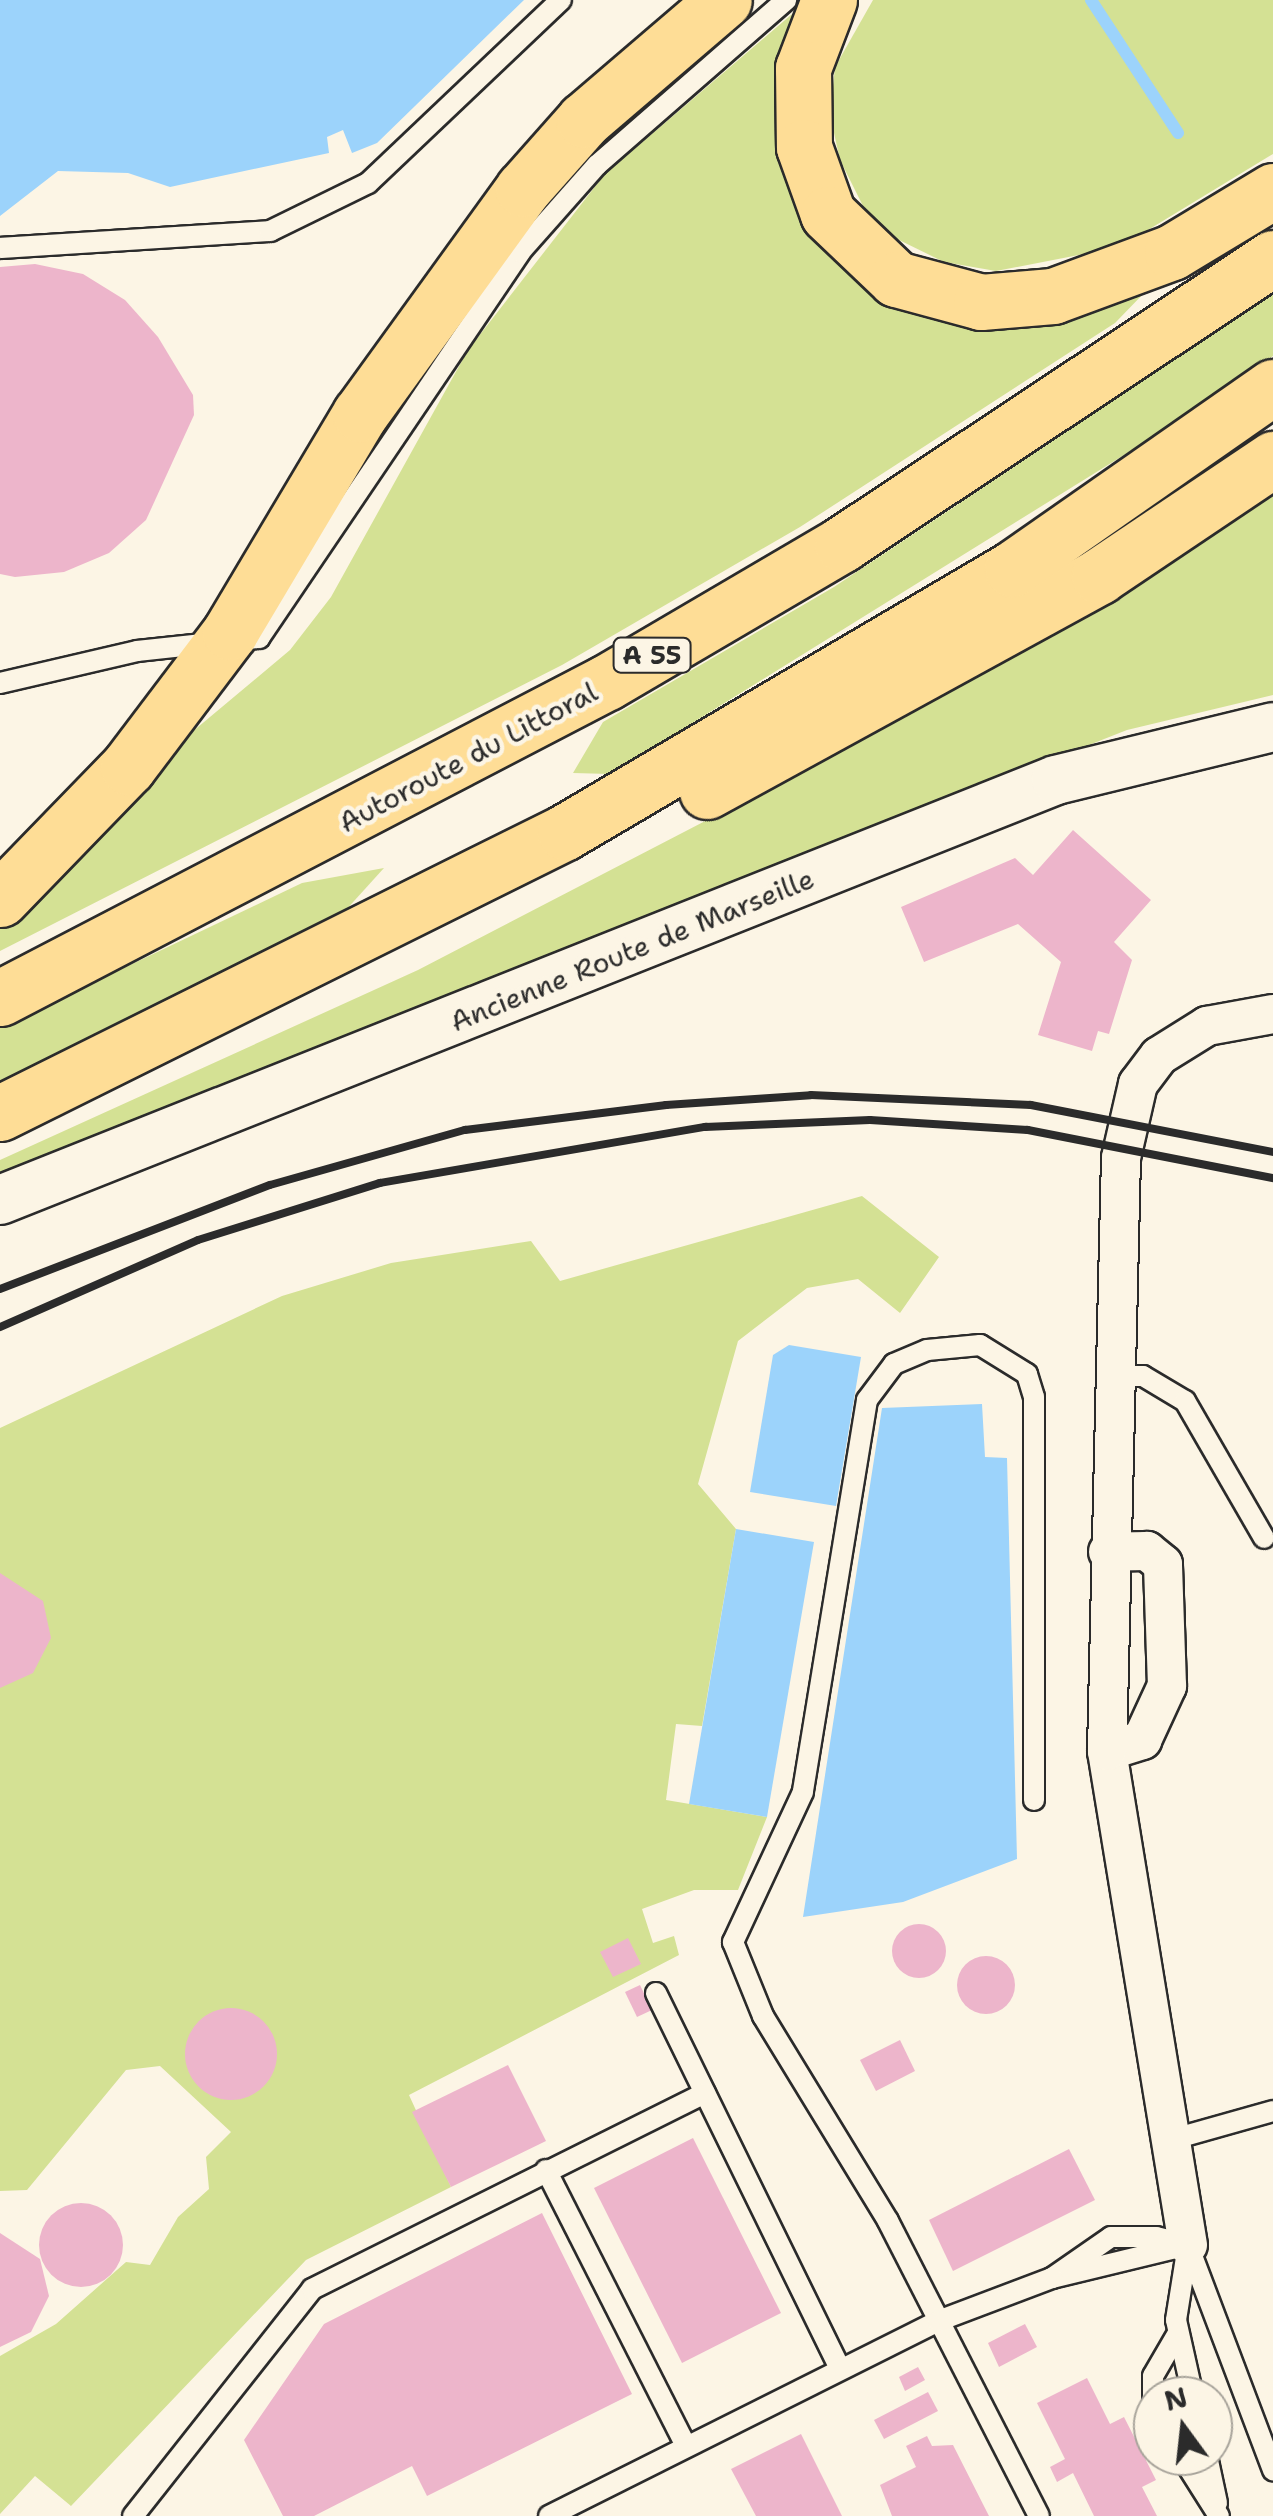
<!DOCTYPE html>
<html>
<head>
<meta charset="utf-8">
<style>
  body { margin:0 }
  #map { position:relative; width:1273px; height:2516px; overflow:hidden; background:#fcf5e5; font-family:"Shantell Sans",sans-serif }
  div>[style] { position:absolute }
  .green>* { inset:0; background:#d4e194 }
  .water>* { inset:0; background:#9cd3fb }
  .stream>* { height:12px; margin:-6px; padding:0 6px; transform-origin:6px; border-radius:6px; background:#9cd3fb }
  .building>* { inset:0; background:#edb5cb }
  .round { border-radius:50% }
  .roads { filter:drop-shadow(2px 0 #2b2b2b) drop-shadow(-2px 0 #2b2b2b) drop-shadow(0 2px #2b2b2b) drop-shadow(0 -2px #2b2b2b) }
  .service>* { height:20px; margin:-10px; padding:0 10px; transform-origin:10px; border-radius:10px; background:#fcf5e5 }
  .minor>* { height:38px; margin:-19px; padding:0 19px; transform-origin:19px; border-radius:19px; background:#fcf5e5 }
  .tertiary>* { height:48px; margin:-24px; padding:0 24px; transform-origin:24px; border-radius:24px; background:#fcf5e5 }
  .motorway>* { height:55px; margin:-27.5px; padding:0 27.5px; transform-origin:27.5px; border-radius:27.5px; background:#fedd96 }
  .rail>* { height:8px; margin:-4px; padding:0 4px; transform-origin:4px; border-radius:4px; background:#2b2b2b }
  span { translate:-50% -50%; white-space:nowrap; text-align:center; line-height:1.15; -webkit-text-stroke:9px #fcf5e5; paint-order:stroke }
  .shield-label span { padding:2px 8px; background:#fcf5e5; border:2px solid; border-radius:8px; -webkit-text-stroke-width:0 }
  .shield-label { font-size:25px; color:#2b2b2b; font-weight:700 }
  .street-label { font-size:28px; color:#2b2b2b }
  .north { position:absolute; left:1133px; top:2376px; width:100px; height:100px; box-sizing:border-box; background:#fcf5e5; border:2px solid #a8a49b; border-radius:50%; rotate:345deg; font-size:28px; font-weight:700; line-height:40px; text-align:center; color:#2b2b2b }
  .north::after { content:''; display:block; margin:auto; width:35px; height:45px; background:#2b2b2b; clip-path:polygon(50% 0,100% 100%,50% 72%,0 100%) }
</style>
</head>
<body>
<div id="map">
  <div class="green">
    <i style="clip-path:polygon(873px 0,1273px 0,1273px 154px,1120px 247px,996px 271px,944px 262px,897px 239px,863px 206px,840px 160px,830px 115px,835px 67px)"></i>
    <i style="clip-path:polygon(805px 3px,821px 243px,1071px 316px,1147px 290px,1115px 323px,800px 527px,562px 665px,0 951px,0 924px,161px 758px,290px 650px,331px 597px,468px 350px,604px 175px)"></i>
    <i style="clip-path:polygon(1273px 294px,1273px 356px,1190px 414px,610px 774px,573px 773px,603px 722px,834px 587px)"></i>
    <i style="clip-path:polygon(1273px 485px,1273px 695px,1127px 730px,0 1174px,0 1160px,418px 970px,811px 766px,1117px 589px)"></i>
    <i style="clip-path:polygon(384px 868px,335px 922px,0 1083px,0 1027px,302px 883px)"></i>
    <i style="clip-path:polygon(862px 1196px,939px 1257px,900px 1313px,858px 1279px,807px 1288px,738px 1341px,698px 1484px,736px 1529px,702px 1726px,676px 1724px,666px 1800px,767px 1817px,738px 1890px,694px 1890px,642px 1909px,653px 1943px,674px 1936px,679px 1955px,409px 2095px,451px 2187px,306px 2260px,71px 2506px,35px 2476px,0 2514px,0 2356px,56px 2324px,126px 2262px,150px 2265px,178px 2217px,209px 2189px,206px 2157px,231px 2132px,160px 2066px,126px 2070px,27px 2190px,0 2191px,0 1428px,282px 1296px,391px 1263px,531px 1241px,560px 1281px)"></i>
  </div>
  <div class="water">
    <i style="clip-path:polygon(0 0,524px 0,377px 143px,352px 153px,343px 130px,327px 137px,329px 153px,170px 187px,128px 173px,58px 171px,0 216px)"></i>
    <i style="clip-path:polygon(789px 1345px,861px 1357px,836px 1506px,750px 1492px,773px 1355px)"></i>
    <i style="clip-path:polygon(982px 1404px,985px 1457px,1007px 1458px,1017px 1859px,903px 1902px,803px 1917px,882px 1408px)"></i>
    <i style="clip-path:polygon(736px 1529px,814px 1542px,767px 1817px,689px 1804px)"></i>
  </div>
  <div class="stream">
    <i style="left:1091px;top:0;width:159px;rotate:56.8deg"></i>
  </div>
  <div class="building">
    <i style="clip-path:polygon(35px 264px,83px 274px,125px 300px,158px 337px,193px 395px,194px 415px,146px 520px,109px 553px,64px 572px,15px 577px,0 574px,0 267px)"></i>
    <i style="clip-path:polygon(1073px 830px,1151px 900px,1114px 942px,1132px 960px,1109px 1034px,1098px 1031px,1092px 1051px,1038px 1035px,1061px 962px,1018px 924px,924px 962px,901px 907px,1015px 858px,1033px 875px)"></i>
    <i style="clip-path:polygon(0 1573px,43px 1601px,51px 1638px,33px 1673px,0 1688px)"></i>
    <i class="round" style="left:892px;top:1924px;width:54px;height:54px"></i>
    <i style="clip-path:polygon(628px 1938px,641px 1964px,613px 1977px,600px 1952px)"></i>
    <i class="round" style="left:957px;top:1956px;width:58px;height:58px"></i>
    <i style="clip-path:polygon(640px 1985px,652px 2010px,637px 2017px,625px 1992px)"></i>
    <i class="round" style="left:185px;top:2008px;width:92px;height:92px"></i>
    <i style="clip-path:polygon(900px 2040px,915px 2071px,876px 2091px,860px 2060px)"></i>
    <i style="clip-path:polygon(508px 2065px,546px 2141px,451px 2187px,412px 2112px)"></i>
    <i style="clip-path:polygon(693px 2138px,781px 2313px,682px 2363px,594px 2188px)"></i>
    <i style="clip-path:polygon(1069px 2149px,1095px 2200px,953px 2271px,929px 2220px)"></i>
    <i class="round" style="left:39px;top:2203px;width:84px;height:84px"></i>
    <i style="clip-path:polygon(542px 2213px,632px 2394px,427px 2496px,412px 2466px,314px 2516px,283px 2516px,244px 2440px,324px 2324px)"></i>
    <i style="clip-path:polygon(0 2233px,40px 2259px,49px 2296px,31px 2332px,0 2347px)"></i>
    <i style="clip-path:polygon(1025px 2324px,1037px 2347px,999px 2367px,988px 2343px)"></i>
    <i style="clip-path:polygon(918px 2367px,925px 2380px,905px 2391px,899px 2377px)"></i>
    <i style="clip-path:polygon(1087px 2378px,1110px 2424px,1124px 2417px,1156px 2480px,1142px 2487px,1157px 2516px,1094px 2516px,1073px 2473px,1057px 2482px,1050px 2467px,1065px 2459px,1037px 2403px)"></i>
    <i style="clip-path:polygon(928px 2392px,938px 2411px,884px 2439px,874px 2420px)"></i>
    <i style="clip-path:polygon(801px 2434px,842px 2516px,756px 2516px,731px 2469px)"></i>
    <i style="clip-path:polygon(927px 2436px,932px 2446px,953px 2445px,989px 2516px,892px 2516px,880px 2485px,916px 2467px,906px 2446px)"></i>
  </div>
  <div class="roads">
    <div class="service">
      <i style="left:0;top:248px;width:271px;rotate:-3.6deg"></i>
      <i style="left:270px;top:231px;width:109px;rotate:-26.1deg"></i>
      <i style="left:368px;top:183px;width:266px;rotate:-43.5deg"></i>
      <i style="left:0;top:683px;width:141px;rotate:-13.1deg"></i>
      <i style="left:137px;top:651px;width:123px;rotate:-6.1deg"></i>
      <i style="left:259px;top:638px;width:466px;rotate:-55.9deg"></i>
      <i style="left:520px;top:252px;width:116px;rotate:-48.5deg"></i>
      <i style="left:597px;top:165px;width:251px;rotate:-41.1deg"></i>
      <i style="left:1113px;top:1376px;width:30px"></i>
      <i style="left:1143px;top:1376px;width:49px;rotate:30.8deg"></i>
      <i style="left:1185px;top:1401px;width:158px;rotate:60deg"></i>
      <i style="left:1034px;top:1800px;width:403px;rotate:-90deg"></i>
      <i style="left:1034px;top:1397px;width:24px;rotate:-107deg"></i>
      <i style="left:1027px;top:1374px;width:55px;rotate:-148.3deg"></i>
      <i style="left:980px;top:1345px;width:53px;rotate:174.6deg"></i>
      <i style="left:927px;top:1350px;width:36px;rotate:157deg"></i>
      <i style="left:894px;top:1364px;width:45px;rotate:126.9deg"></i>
      <i style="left:867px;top:1400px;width:397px;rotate:99.3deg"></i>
      <i style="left:803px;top:1792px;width:166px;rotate:115deg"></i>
      <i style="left:733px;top:1942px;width:80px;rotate:67.9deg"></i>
      <i style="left:763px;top:2016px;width:240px;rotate:58.6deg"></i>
      <i style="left:888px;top:2221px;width:331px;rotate:62.9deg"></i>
      <i style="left:656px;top:1993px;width:419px;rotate:63.9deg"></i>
      <i style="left:1174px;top:2139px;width:103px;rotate:-15.8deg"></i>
      <i style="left:546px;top:2170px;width:309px;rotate:63.1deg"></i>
      <i style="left:1111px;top:2237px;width:45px"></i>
      <i style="left:1156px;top:2237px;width:33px;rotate:14deg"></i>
      <i style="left:1188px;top:2245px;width:140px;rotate:166.4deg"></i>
      <i style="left:1052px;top:2278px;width:72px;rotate:-34.8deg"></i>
      <i style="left:1188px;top:2245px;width:241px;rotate:69.3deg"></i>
      <i style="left:1188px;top:2245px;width:76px;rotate:99.1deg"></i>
      <i style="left:1176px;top:2320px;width:78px;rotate:77.4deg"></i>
      <i style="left:1153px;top:2413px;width:37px;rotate:-90deg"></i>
      <i style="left:1153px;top:2376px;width:50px;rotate:-59.8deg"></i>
      <i style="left:1181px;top:2456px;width:71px;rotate:57.7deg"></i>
      <i style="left:1207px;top:2456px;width:48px;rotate:78deg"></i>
      <i style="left:133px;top:2516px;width:289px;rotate:-51.7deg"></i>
      <i style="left:312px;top:2289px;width:439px;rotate:-26.5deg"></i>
      <i style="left:549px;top:2516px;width:435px;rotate:-26.6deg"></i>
      <i style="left:938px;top:2321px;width:122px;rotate:-20.7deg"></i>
    </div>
    <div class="minor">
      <i style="left:1107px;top:1751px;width:37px;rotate:-17deg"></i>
      <i style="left:1142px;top:1740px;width:60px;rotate:-65.2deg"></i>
      <i style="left:1167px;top:1686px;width:122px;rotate:-91.9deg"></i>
      <i style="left:1163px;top:1564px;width:21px;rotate:-141deg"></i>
      <i style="left:1147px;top:1551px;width:39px;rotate:179deg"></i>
      <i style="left:1188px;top:2245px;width:501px;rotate:-99.31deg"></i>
      <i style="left:1107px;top:1751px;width:593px;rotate:-88.65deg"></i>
      <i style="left:1121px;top:1158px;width:76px;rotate:-77.1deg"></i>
      <i style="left:1138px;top:1084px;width:35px;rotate:-53deg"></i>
      <i style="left:1159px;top:1056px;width:57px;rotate:-32deg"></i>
      <i style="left:1207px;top:1026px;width:67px;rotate:-10.3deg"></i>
    </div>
    <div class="tertiary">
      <i style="left:0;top:1200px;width:1136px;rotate:-21.69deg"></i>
      <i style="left:1056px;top:780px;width:223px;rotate:-13.7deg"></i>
    </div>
    <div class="motorway">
      <i style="left:829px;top:0;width:73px;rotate:110.9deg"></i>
      <i style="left:803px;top:68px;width:79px;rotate:89.3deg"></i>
      <i style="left:804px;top:147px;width:71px;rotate:70.3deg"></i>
      <i style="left:828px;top:214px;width:94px;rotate:43.7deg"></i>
      <i style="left:896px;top:279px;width:88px;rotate:15.1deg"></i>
      <i style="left:981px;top:302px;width:72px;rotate:-4.8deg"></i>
      <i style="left:1053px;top:296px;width:127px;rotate:-20.3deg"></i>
      <i style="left:1172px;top:252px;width:118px;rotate:-31.1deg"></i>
      <i style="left:707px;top:791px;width:447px;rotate:-28.7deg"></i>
      <i style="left:1099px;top:576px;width:210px;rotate:-33.9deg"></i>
      <i style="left:0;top:899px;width:184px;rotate:-45.9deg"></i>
      <i style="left:128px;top:767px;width:169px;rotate:-52.9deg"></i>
      <i style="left:230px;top:632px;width:254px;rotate:-59.2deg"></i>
      <i style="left:360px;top:414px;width:278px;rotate:-54.1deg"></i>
      <i style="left:523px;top:189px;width:92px;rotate:-48.5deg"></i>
      <i style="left:584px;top:120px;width:184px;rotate:-40.6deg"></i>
      <i style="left:0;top:998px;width:684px;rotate:-27.5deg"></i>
      <i style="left:607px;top:682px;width:273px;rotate:-30.4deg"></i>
      <i style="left:842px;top:544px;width:517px;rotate:-33.57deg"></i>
      <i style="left:0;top:1113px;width:631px;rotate:-26.44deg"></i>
      <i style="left:565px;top:832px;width:519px;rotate:-30.47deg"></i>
      <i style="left:1012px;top:569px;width:318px;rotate:-34.9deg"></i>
    </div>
  </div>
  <div class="rail">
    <i style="left:0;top:1289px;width:289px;rotate:-21.1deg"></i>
    <i style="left:270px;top:1185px;width:203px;rotate:-15.8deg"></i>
    <i style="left:465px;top:1130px;width:203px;rotate:-7.1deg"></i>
    <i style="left:666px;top:1105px;width:145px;rotate:-3.9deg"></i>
    <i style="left:811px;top:1095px;width:220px;rotate:2.6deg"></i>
    <i style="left:1031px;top:1105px;width:247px;rotate:11deg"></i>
    <i style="left:0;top:1327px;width:216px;rotate:-23.7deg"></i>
    <i style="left:198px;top:1240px;width:191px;rotate:-17.4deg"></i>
    <i style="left:380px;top:1183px;width:330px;rotate:-9.8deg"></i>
    <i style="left:705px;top:1127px;width:165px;rotate:-2.4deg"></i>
    <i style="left:870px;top:1120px;width:158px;rotate:3.6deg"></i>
    <i style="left:1028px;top:1130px;width:250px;rotate:11.1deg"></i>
  </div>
  <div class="shield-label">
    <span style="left:652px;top:655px">A 55</span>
  </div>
  <div class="street-label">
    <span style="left:468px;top:757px;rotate:-28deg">Autoroute du Littoral</span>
    <span style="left:632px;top:950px;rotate:-22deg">Ancienne Route de Marseille</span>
  </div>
  <div class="north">N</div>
</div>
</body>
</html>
